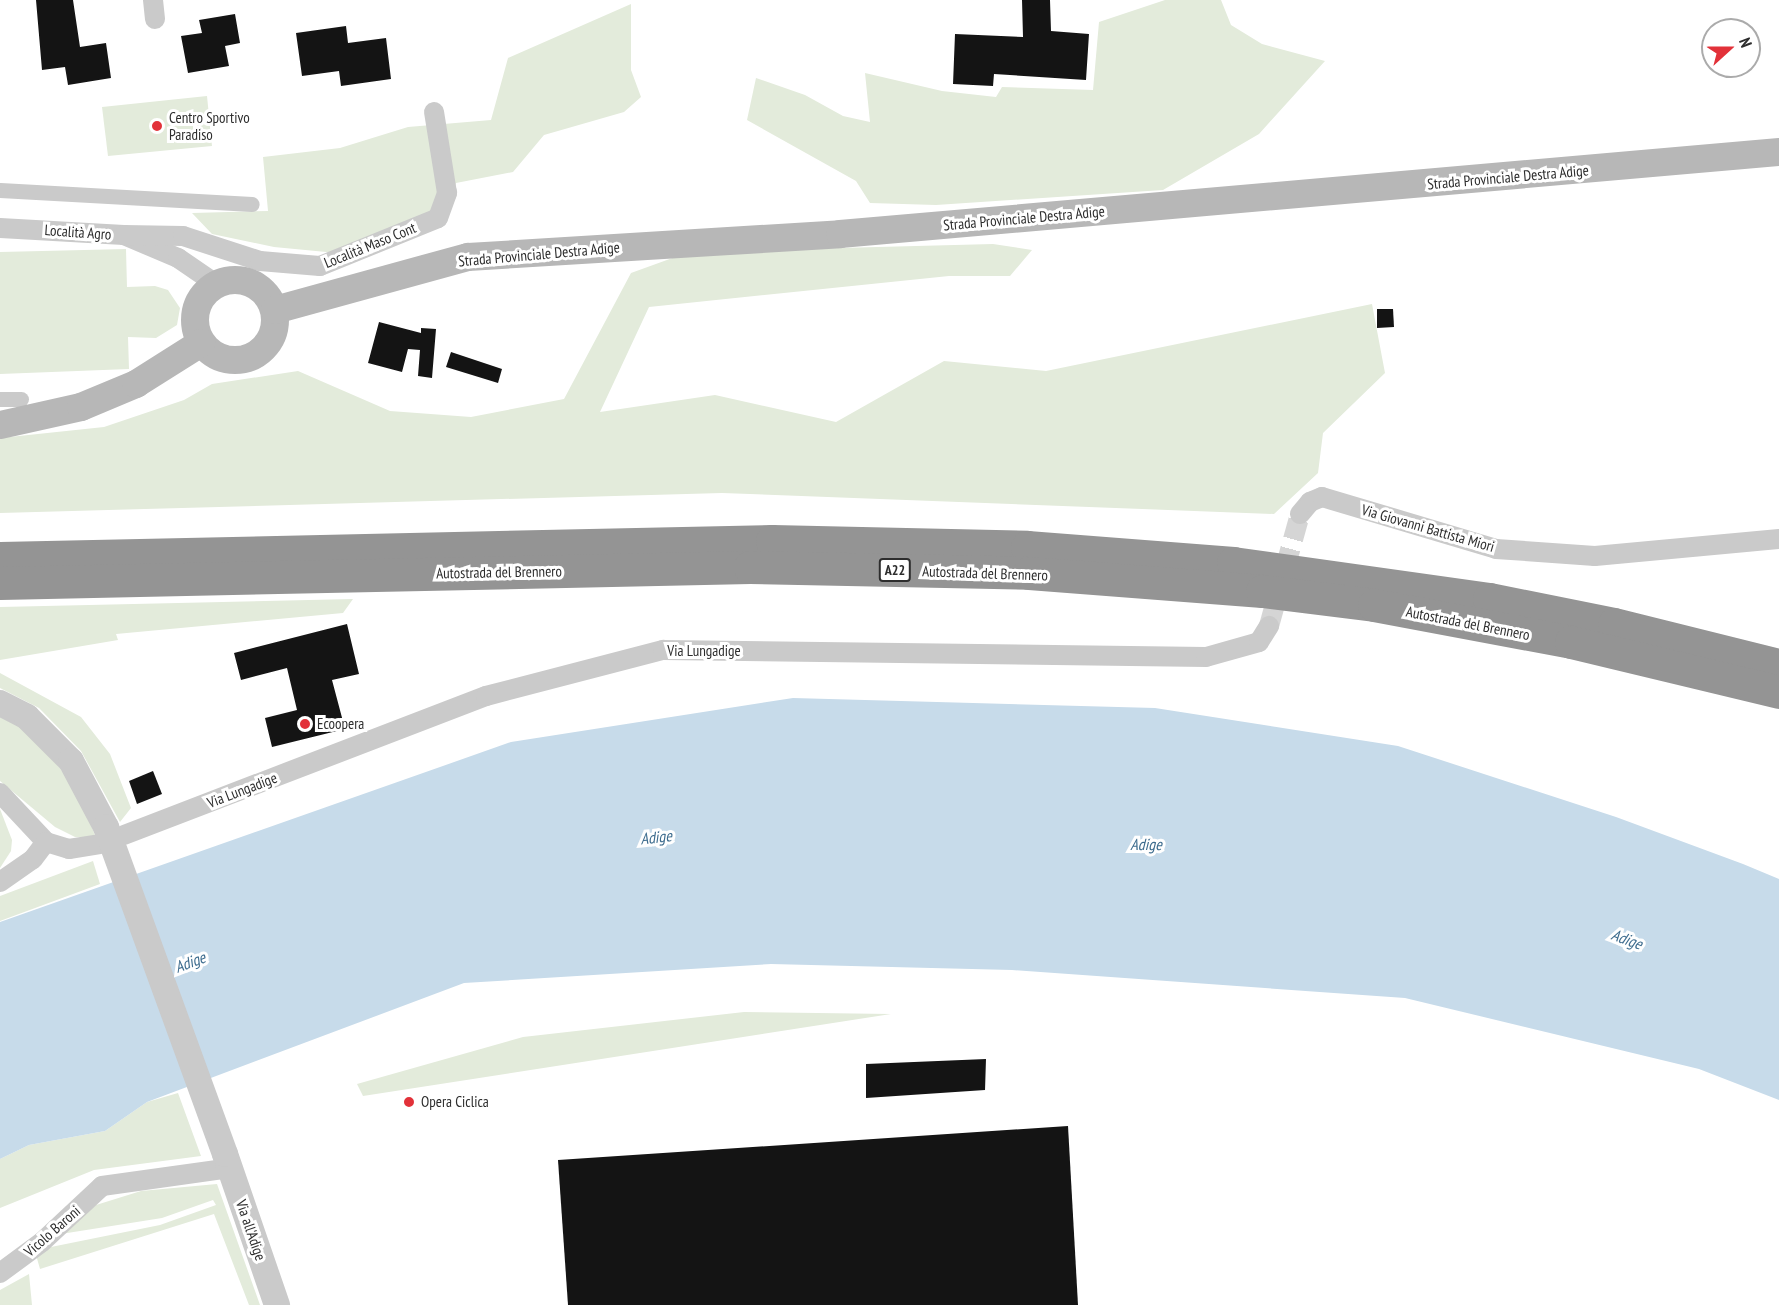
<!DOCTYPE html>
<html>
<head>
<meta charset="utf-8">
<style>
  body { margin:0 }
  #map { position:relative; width:1779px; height:1305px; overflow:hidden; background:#fff; font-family:"PT Sans Narrow",sans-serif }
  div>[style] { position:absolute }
  .green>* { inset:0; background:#e3ebdb }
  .water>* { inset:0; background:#c7dbea }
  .building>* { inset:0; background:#141414 }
  .minor-tunnel>* { height:20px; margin-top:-10px; transform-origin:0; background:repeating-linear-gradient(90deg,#d5d5d5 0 20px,transparent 0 30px) }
  .pedestrian>* { height:15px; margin:-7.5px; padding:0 7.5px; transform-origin:7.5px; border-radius:7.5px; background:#cacaca }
  .minor>* { height:20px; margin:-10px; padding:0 10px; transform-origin:10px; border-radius:10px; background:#cacaca }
  .tertiary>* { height:26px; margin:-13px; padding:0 13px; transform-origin:13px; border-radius:13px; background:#cacaca }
  .secondary>* { height:28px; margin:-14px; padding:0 14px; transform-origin:14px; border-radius:14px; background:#b7b7b7 }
  .secondary>.ring { margin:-14px; padding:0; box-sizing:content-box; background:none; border:28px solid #b7b7b7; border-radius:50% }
  .motorway>* { height:33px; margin:-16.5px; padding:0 16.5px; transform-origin:16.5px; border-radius:16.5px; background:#949494 }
  .tertiary-bridge>* { height:26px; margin:-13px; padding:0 13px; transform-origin:13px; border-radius:13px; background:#cacaca }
  .dots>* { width:16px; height:16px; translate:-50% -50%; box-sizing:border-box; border:3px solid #fff; border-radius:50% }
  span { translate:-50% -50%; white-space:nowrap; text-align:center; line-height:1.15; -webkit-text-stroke:6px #fff; paint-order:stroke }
  .shield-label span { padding:2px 4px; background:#fff; border:2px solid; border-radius:4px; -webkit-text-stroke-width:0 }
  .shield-label { font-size:14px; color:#2d2d2d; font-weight:700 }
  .poi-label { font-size:15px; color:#2d2d2d }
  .left { translate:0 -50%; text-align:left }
  .street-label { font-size:15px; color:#2d2d2d }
  .water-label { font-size:16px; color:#3d6c8e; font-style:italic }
  .north { position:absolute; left:1701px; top:18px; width:60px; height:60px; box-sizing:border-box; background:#fff; border:2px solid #ababab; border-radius:50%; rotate:69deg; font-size:16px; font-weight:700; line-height:24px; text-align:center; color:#2d2d2d }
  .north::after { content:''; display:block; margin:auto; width:21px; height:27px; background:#e23139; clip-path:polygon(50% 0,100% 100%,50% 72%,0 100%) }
</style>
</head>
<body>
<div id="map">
  <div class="green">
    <i style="clip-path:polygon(1165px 0,1221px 0,1231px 25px,1262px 44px,1325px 61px,1259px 134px,1163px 190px,936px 205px,870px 203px,856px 181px,747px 120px,756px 78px,805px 95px,843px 116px,870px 122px,865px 73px,942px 91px,996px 97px,1002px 87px,1093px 90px,1099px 22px)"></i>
    <i style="clip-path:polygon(631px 4px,631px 70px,641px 97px,624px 112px,544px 135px,513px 172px,456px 183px,442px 227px,347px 254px,274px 247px,212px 234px,192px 213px,268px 211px,263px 157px,340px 148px,408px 127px,491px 120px,508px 58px)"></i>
    <i style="clip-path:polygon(207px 96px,212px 146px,108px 156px,102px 107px)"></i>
    <i style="clip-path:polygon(993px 244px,1032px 250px,1010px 276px,949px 276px,649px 307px,600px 412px,715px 395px,836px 422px,944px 361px,1046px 371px,1372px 304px,1385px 373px,1323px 433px,1318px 473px,1274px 514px,722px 493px,0 513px,0 438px,104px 427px,184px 400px,212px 384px,298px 371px,390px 411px,471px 417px,564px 399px,631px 273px,689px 252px)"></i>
    <i style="clip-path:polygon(126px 249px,127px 287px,155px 286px,168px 290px,180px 308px,177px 325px,156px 338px,128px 337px,129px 369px,0 374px,0 252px)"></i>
    <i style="clip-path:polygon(353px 599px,343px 613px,116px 634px,118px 640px,0 660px,0 607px)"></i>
    <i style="clip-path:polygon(0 673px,81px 717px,110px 754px,131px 808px,120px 822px,81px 751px,39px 708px,0 688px)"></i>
    <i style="clip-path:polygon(0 715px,20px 727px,56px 763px,79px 793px,96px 838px,75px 837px,55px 827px,0 781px)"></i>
    <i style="clip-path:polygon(0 809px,12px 840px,11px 851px,0 868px)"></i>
    <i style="clip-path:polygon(93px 861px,100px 884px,0 921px,0 896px)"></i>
    <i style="clip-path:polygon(744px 1012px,891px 1014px,363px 1096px,357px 1084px,523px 1037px)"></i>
    <i style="clip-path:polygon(178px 1093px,201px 1156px,94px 1170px,0 1208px,0 1159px,29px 1145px,105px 1131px,147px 1102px)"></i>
    <i style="clip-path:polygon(217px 1184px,260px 1305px,249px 1305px,214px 1214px,40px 1269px,36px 1255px,46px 1248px,160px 1225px,216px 1205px,213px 1200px,162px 1218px,61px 1234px,96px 1205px,141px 1191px)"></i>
    <i style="clip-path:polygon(29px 1274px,32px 1305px,0 1305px,0 1290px)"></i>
  </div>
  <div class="water">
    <i style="clip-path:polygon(793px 698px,1155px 708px,1398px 746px,1616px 817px,1743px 864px,1779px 879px,1779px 1100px,1699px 1069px,1405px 998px,1012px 970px,771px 964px,464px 983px,147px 1102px,105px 1131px,29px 1145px,0 1159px,0 922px,511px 742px)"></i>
  </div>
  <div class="building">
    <i style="clip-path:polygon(36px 0,73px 0,80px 47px,106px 43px,111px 78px,68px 85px,65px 67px,42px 70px)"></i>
    <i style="clip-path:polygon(1022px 0,1050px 0,1051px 31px,1089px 34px,1086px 80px,994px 74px,993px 86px,953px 84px,955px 34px,1023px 37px)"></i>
    <i style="clip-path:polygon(235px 14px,240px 43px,225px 46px,229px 66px,188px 73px,181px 36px,202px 33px,199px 20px)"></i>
    <i style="clip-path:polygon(346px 26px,348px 43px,386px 38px,391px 79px,341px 86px,339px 71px,302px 76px,296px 33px)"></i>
    <i style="clip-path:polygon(1377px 309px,1393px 309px,1394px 327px,1377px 328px)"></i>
    <i style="clip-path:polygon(379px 322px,421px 333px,421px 328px,436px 329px,432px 378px,418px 376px,420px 350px,408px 349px,402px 372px,368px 363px)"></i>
    <i style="clip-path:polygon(451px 352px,502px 369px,498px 383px,446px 367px)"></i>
    <i style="clip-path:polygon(347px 624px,359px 674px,332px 680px,345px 729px,272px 747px,265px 718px,297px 710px,287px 668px,241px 680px,234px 653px)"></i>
    <i style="clip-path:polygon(153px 771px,162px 794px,137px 804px,129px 781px)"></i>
    <i style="clip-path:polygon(986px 1059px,985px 1090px,866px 1098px,866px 1064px)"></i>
    <i style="clip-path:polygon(1068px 1126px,1078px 1305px,568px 1305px,558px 1160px)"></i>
  </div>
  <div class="minor-tunnel">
    <i style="left:1269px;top:626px;width:116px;rotate:-74.5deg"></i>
  </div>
  <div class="pedestrian">
    <i style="left:0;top:190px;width:252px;rotate:3.2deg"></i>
    <i style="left:0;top:399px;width:21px"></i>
  </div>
  <div class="minor">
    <i style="left:153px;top:0;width:19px;rotate:84deg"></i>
    <i style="left:0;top:228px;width:124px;rotate:3.2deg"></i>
    <i style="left:124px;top:235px;width:59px;rotate:23.1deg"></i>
    <i style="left:178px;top:258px;width:46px;rotate:34.4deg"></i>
    <i style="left:124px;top:235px;width:59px;rotate:1deg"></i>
    <i style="left:183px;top:236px;width:81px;rotate:18deg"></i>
    <i style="left:260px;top:261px;width:60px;rotate:4.8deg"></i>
    <i style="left:320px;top:266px;width:127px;rotate:-22.1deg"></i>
    <i style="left:438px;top:218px;width:27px;rotate:-70deg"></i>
    <i style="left:447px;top:193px;width:82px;rotate:-99.1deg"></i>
    <i style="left:1300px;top:514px;width:16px;rotate:-50deg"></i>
    <i style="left:1310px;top:502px;width:13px;rotate:-23deg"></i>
    <i style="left:1322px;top:497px;width:182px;rotate:16.6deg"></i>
    <i style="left:1496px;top:549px;width:99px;rotate:4deg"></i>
    <i style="left:1595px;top:556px;width:185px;rotate:-5.3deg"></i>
    <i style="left:0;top:793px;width:67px;rotate:46.8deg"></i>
    <i style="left:46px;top:842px;width:24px;rotate:17deg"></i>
    <i style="left:69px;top:849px;width:31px;rotate:-9deg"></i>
    <i style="left:124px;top:835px;width:388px;rotate:-21deg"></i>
    <i style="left:486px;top:696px;width:183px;rotate:-14.6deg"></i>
    <i style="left:663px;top:650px;width:543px;rotate:0.74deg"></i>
    <i style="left:1206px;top:657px;width:55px;rotate:-15.8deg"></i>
    <i style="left:1259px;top:642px;width:19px;rotate:-58deg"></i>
    <i style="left:0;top:882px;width:40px;rotate:-34.9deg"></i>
    <i style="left:33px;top:859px;width:21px;rotate:-53deg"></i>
    <i style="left:0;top:1273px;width:52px;rotate:-36.4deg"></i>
    <i style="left:42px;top:1242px;width:82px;rotate:-43deg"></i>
    <i style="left:102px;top:1186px;width:129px;rotate:-8deg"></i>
  </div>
  <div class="tertiary">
    <i style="left:0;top:703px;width:30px;rotate:27deg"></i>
    <i style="left:27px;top:717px;width:62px;rotate:45deg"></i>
    <i style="left:71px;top:761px;width:75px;rotate:62.1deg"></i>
    <i style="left:225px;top:1154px;width:160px;rotate:71deg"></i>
  </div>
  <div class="secondary">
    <i class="ring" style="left:195px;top:280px;width:52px;height:52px"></i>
    <i style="left:275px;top:310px;width:200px;rotate:-15.4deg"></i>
    <i style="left:468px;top:257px;width:373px;rotate:-3.5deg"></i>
    <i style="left:840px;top:234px;width:943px;rotate:-4.99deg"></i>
    <i style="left:0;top:425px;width:83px;rotate:-12.5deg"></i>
    <i style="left:81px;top:407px;width:60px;rotate:-22.7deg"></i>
    <i style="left:136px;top:384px;width:77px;rotate:-32.2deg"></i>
  </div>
  <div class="motorway">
    <i style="left:0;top:558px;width:772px;rotate:-1.26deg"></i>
    <i style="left:772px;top:541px;width:255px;rotate:1.3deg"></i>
    <i style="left:1027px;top:547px;width:207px;rotate:4.4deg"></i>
    <i style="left:1233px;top:563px;width:259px;rotate:8deg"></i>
    <i style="left:1489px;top:599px;width:127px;rotate:11.3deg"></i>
    <i style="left:1614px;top:624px;width:170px;rotate:14deg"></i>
    <i style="left:0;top:583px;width:750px;rotate:-1.22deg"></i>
    <i style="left:750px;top:567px;width:279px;rotate:1.2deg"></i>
    <i style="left:1029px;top:573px;width:234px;rotate:4.4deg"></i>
    <i style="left:1262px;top:591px;width:113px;rotate:7.1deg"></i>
    <i style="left:1374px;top:605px;width:200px;rotate:10.6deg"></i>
    <i style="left:1571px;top:642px;width:214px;rotate:13.5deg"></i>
  </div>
  <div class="tertiary-bridge">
    <i style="left:106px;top:827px;width:348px;rotate:70deg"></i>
  </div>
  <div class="dots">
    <i style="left:157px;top:126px;background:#e23139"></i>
    <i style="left:305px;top:724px;background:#e23139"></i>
    <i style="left:409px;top:1102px;background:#e23139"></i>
  </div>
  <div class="shield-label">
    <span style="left:895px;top:570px">A22</span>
  </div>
  <div class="poi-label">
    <span class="left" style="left:169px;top:126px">Centro Sportivo<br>Paradiso</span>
    <span class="left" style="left:317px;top:724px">Ecoopera</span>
    <span class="left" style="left:421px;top:1102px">Opera Ciclica</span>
  </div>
  <div class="street-label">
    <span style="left:1508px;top:177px;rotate:-5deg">Strada Provinciale Destra Adige</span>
    <span style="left:1024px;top:218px;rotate:-5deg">Strada Provinciale Destra Adige</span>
    <span style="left:78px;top:232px;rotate:4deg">Località Agro</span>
    <span style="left:370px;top:245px;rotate:-22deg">Località Maso Cont</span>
    <span style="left:539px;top:254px;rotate:-5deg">Strada Provinciale Destra Adige</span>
    <span style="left:1428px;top:528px;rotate:16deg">Via Giovanni Battista Miori</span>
    <span style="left:499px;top:572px;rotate:-1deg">Autostrada del Brennero</span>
    <span style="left:985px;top:573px;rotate:2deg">Autostrada del Brennero</span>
    <span style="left:1468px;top:623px;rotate:11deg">Autostrada del Brennero</span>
    <span style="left:704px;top:651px">Via Lungadige</span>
    <span style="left:242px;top:790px;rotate:-21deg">Via Lungadige</span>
    <span style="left:251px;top:1230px;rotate:71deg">Via all'Adige</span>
    <span style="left:52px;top:1231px;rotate:-41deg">Vicolo Baroni</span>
  </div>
  <div class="water-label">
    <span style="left:656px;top:837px;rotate:-6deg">Adige</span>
    <span style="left:1146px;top:844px">Adige</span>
    <span style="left:1627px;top:939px;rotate:20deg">Adige</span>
    <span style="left:190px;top:962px;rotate:-21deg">Adige</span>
  </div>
  <div class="north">N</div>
</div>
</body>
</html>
